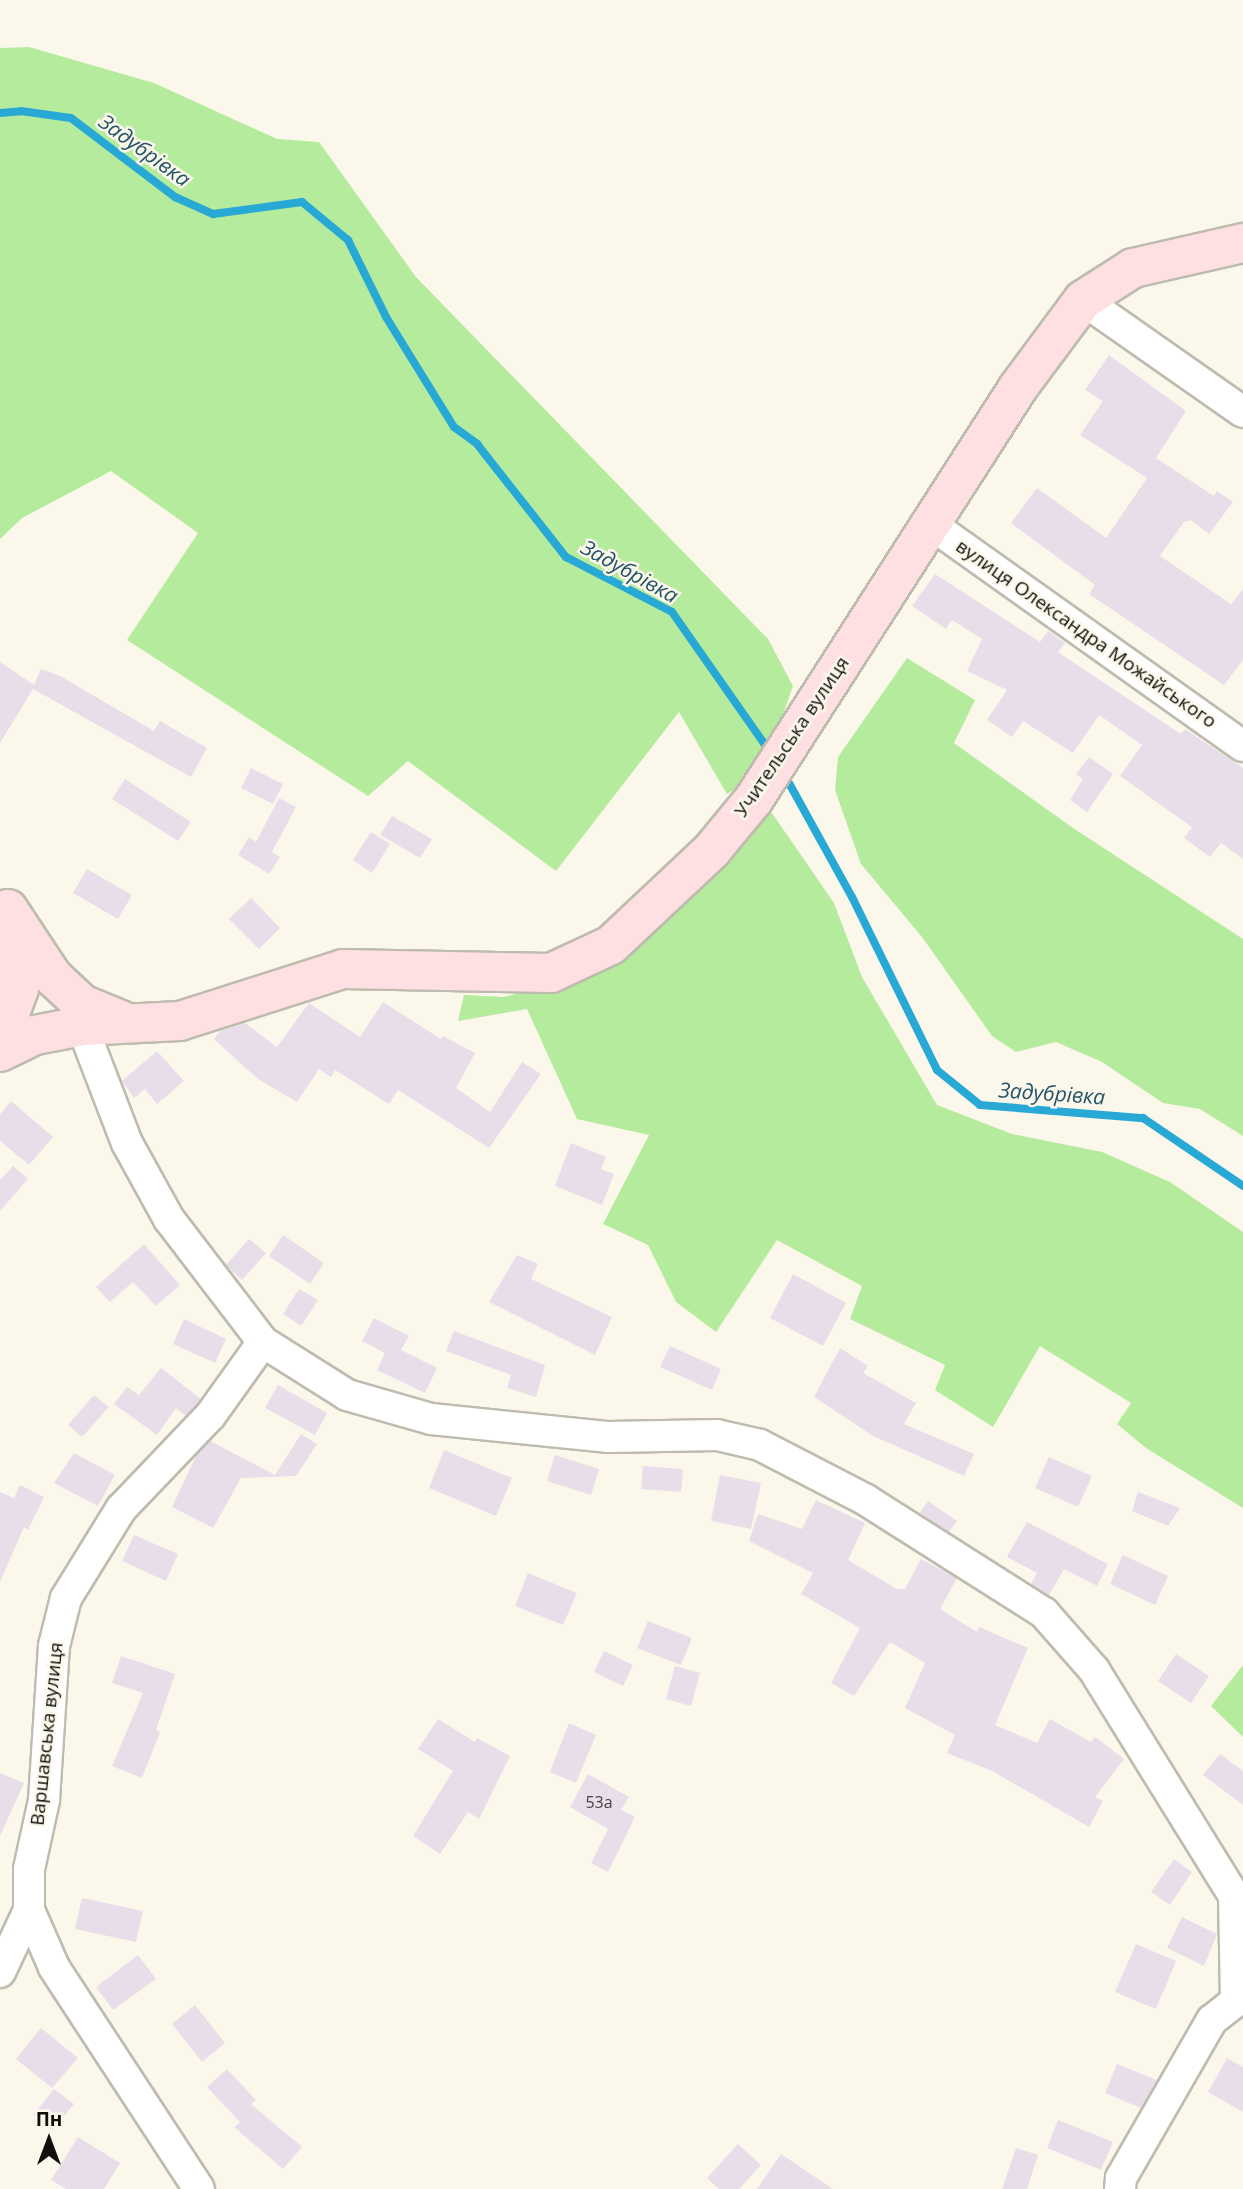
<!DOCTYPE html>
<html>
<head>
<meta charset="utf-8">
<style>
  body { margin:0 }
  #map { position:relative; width:1243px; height:2189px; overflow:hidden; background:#fbf8eb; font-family:"Open Sans",sans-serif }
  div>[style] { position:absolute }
  .green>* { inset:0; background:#b5eb9c }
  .stream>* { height:8px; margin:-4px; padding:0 4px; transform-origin:4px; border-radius:4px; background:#28a8d5 }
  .building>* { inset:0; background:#e7dee9 }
  .roads { filter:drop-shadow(2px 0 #bebbaf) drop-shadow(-2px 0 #bebbaf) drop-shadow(0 2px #bebbaf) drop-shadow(0 -2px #bebbaf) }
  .minor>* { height:30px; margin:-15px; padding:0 15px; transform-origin:15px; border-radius:15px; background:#fff }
  .secondary>* { height:38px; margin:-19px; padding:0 19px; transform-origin:19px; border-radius:19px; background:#ffe0e2 }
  span { translate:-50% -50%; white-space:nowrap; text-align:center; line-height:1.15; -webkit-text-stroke:5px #fbf8eb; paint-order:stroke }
  .number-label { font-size:16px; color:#464342 }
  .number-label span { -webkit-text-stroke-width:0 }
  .street-label { font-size:19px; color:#100f0b }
  .water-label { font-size:21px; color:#245568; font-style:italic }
  .north { position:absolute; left:14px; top:2105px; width:70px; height:70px; -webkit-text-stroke:5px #fbf8eb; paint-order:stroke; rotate:0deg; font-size:19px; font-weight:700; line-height:28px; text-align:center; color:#100f0b }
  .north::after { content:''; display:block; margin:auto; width:24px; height:32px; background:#100f0b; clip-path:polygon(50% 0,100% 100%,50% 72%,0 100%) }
</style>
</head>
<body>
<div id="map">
  <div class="green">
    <i style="clip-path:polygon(29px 47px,154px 83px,277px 139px,319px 142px,416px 277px,768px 639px,793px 686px,778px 729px,754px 776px,727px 794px,679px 712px,556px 871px,408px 761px,368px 796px,127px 640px,198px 533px,111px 471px,22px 518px,0 539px,0 48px)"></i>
    <i style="clip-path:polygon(907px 658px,975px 700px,954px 743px,1073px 828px,1243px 939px,1243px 1136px,1200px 1109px,1163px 1103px,1102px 1062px,1056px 1042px,1016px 1052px,992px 1036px,922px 937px,861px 864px,835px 790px,838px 757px)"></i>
    <i style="clip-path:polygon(763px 800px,834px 903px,862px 977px,937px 1105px,1012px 1134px,1102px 1152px,1170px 1182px,1243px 1232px,1243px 1508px,1146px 1448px,1117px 1424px,1131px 1403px,1040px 1346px,993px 1427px,935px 1390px,945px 1365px,850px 1319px,862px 1286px,777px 1240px,716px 1332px,676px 1302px,648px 1245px,603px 1224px,649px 1135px,577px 1119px,527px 1009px,458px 1021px,464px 995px,504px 997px,552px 985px)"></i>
    <i style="clip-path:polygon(1243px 1665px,1243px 1737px,1211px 1706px)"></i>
  </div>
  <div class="stream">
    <i style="left:0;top:113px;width:21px;rotate:-5deg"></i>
    <i style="left:21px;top:111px;width:50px;rotate:8deg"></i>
    <i style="left:71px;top:118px;width:131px;rotate:37.2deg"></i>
    <i style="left:175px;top:197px;width:42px;rotate:24.1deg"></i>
    <i style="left:213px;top:214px;width:90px;rotate:-7.7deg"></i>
    <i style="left:302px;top:202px;width:60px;rotate:39.6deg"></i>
    <i style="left:348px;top:240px;width:86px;rotate:63.7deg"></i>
    <i style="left:386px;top:317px;width:129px;rotate:58.3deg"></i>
    <i style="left:454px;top:427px;width:29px;rotate:36deg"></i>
    <i style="left:477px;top:444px;width:144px;rotate:51.8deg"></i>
    <i style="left:566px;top:557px;width:119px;rotate:27.4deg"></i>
    <i style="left:672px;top:612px;width:171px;rotate:55deg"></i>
    <i style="left:784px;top:774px;width:141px;rotate:61.1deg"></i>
    <i style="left:852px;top:897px;width:193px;rotate:63.8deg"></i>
    <i style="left:937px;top:1070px;width:55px;rotate:39.1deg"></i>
    <i style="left:980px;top:1105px;width:164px;rotate:4.6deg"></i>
    <i style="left:1143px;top:1118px;width:121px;rotate:34.2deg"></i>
  </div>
  <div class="building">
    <i style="clip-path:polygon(1109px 355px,1186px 411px,1156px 458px,1214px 496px,1217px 491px,1233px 502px,1209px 534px,1191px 520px,1184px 522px,1160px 556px,1231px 604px,1243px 589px,1243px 660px,1224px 685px,1089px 594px,1095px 585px,1011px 523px,1037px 488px,1106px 538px,1147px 478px,1080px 435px,1103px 401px,1085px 390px)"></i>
    <i style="clip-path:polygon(935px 574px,1040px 642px,1048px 631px,1065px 643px,1058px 652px,1181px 734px,1185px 729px,1243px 768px,1243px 859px,1221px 843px,1210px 857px,1184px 838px,1192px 827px,1120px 776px,1142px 745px,1099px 715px,1073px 753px,1023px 721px,1012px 737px,987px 720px,1007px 690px,967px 671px,982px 639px,952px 620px,946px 629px,912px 606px)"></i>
    <i style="clip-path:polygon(0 662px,34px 685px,41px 669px,60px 676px,154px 731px,160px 721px,207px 748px,191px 777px,33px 689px,0 743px)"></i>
    <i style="clip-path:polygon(1089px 757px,1113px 774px,1087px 812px,1070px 800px,1083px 779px,1076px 774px)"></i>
    <i style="clip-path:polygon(251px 768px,283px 784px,273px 804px,241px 788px)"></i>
    <i style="clip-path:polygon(125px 779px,191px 822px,178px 841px,112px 799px)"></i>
    <i style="clip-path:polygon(279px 798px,296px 807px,272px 852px,280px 857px,269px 874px,238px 855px,249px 837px,256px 842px)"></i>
    <i style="clip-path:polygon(392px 816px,432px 839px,420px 858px,380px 835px)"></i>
    <i style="clip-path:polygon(371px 832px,390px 844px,372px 873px,353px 860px)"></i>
    <i style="clip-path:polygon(87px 869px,132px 895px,118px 919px,73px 893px)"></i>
    <i style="clip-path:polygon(251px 898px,280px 928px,259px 949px,229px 919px)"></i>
    <i style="clip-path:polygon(383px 1002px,441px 1039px,443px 1036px,475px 1053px,456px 1088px,490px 1112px,522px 1062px,541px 1074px,489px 1148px,398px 1090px,389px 1104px,335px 1070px,331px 1077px,319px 1069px,297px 1102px,258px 1079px,214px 1039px,220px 1031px,245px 1023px,277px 1047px,309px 1003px,360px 1037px)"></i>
    <i style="clip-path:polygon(157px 1051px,184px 1081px,157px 1104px,145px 1089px,134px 1098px,122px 1081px)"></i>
    <i style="clip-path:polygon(11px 1101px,53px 1137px,29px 1165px,0 1141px,0 1114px)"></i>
    <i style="clip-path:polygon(571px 1143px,606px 1157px,601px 1169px,614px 1174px,602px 1205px,555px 1186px)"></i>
    <i style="clip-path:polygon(13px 1166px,28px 1179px,0 1211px,0 1180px)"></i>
    <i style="clip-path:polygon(283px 1235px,324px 1263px,310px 1284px,269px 1256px)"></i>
    <i style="clip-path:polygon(249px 1239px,266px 1253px,242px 1280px,226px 1265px)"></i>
    <i style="clip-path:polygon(144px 1244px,180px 1285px,156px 1306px,133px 1282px,110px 1302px,96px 1287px)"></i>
    <i style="clip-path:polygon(517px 1255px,538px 1264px,531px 1279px,612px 1317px,595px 1355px,489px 1302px)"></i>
    <i style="clip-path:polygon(793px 1274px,846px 1303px,823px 1346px,770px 1318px)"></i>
    <i style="clip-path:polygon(299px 1289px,318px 1300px,301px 1326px,283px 1314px)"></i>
    <i style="clip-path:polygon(374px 1318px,409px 1336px,401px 1350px,437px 1368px,425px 1393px,377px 1370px,385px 1353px,362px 1341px)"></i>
    <i style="clip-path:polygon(184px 1319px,226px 1339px,215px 1363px,173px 1344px)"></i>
    <i style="clip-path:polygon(454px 1331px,545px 1365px,536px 1397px,507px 1388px,511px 1375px,446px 1351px)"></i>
    <i style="clip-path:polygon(670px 1346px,721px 1369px,712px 1390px,660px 1367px)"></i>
    <i style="clip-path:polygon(840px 1348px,868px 1366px,863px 1373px,916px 1403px,904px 1424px,974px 1454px,964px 1476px,873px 1436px,814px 1397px)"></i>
    <i style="clip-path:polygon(161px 1368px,201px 1399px,186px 1416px,176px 1408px,157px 1435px,114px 1404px,127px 1387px,139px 1395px)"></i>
    <i style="clip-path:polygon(278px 1385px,327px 1413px,315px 1435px,265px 1408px)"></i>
    <i style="clip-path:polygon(94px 1395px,109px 1407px,82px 1437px,68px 1425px)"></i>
    <i style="clip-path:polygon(301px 1434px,317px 1444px,296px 1476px,241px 1478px,213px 1528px,172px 1507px,196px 1456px,210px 1441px,275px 1475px)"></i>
    <i style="clip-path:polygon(444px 1450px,512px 1478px,496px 1516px,429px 1488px)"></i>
    <i style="clip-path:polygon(74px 1453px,115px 1475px,98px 1506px,54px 1483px)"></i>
    <i style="clip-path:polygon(555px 1455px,599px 1469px,591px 1495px,547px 1481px)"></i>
    <i style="clip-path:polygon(1049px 1457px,1092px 1476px,1078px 1507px,1035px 1488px)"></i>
    <i style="clip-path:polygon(643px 1466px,683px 1469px,681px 1492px,641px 1489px)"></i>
    <i style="clip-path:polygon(720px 1475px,761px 1483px,751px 1529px,711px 1521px)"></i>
    <i style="clip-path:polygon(20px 1485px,44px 1497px,28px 1530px,24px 1527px,0 1582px,0 1492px,14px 1498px)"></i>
    <i style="clip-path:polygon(1138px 1492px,1180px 1508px,1168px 1526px,1132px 1511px)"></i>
    <i style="clip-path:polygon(816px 1500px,865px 1523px,848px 1560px,897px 1589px,905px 1589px,921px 1559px,957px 1578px,940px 1609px,977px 1632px,979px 1627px,1028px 1648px,995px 1725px,1037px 1743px,1050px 1719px,1091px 1742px,1095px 1737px,1124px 1759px,1095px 1797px,1103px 1801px,1089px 1827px,992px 1771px,947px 1753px,955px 1735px,905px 1708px,925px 1663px,890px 1642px,854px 1696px,831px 1683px,860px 1628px,801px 1594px,813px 1573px,749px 1541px,758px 1514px,802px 1529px)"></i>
    <i style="clip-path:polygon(928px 1501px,957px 1521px,949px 1532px,920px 1513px)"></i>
    <i style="clip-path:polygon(1027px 1522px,1108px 1564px,1097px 1586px,1064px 1569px,1049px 1595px,1031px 1584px,1037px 1573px,1007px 1557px)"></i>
    <i style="clip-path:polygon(134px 1535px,178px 1554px,166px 1581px,122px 1561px)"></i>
    <i style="clip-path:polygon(1123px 1555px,1168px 1576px,1155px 1605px,1110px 1584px)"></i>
    <i style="clip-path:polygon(528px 1573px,577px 1593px,563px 1625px,515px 1606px)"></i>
    <i style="clip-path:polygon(648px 1621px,692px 1638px,681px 1665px,637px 1648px)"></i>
    <i style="clip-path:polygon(604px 1651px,633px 1665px,623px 1686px,594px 1672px)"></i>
    <i style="clip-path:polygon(1176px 1654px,1209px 1676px,1191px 1703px,1158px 1681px)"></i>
    <i style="clip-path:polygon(121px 1656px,175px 1674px,156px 1730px,160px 1732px,142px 1778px,112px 1766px,143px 1693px,112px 1683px)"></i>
    <i style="clip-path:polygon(675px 1666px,700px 1673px,691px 1706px,666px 1699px)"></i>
    <i style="clip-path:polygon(438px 1719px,475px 1742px,477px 1738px,510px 1756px,479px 1819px,468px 1812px,440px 1854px,413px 1836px,453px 1771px,418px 1749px)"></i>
    <i style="clip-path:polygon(569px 1723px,596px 1735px,576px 1783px,550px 1772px)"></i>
    <i style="clip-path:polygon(1220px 1754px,1243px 1771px,1243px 1805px,1203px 1775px)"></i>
    <i style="clip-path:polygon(0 1773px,24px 1783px,0 1836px)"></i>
    <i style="clip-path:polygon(588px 1774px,629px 1797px,621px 1810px,635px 1817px,608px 1872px,591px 1863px,608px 1829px,570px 1807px)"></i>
    <i style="clip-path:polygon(1174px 1859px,1192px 1872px,1170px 1905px,1151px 1892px)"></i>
    <i style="clip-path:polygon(82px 1898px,143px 1911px,136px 1942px,75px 1929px)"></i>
    <i style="clip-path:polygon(1182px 1917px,1217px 1934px,1204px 1966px,1167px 1948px)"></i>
    <i style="clip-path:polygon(1136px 1944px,1176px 1961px,1156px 2009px,1115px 1992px)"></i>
    <i style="clip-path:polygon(138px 1955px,156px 1979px,113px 2010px,96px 1987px)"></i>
    <i style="clip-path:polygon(195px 2005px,225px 2043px,202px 2062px,172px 2024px)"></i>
    <i style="clip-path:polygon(41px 2028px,78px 2058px,52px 2088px,16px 2059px)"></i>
    <i style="clip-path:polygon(1227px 2058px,1243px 2067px,1243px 2112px,1208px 2092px)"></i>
    <i style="clip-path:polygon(1117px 2064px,1157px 2080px,1141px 2108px,1105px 2093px)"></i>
    <i style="clip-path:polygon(227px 2069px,256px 2100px,251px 2104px,302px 2147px,283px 2169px,234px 2127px,240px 2122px,207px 2087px)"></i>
    <i style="clip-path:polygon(54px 2089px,74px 2104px,53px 2130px,33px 2115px)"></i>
    <i style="clip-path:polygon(1058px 2120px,1113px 2142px,1101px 2170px,1047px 2148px)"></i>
    <i style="clip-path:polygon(78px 2137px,120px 2163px,104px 2189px,66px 2189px,51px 2180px)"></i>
    <i style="clip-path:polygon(738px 2144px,761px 2165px,739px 2189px,719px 2189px,707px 2178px)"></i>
    <i style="clip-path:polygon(1016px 2148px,1038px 2155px,1027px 2189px,1002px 2189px)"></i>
    <i style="clip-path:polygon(781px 2154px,833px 2189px,757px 2189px)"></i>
  </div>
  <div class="roads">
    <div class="minor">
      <i style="left:1083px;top:300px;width:195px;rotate:35deg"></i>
      <i style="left:929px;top:523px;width:385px;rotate:35.4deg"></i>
      <i style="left:82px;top:1026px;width:125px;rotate:69deg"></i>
      <i style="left:127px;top:1143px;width:87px;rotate:61.1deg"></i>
      <i style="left:169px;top:1219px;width:155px;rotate:52.6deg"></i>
      <i style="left:263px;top:1342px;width:99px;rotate:32.2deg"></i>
      <i style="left:347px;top:1395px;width:87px;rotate:15.9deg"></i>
      <i style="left:431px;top:1419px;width:179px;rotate:5.8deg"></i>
      <i style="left:609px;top:1437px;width:108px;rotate:-1.1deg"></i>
      <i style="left:717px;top:1435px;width:44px;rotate:13.1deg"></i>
      <i style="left:760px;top:1445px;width:119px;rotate:27.4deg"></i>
      <i style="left:866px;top:1500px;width:211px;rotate:32.4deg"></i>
      <i style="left:1044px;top:1613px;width:76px;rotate:48.7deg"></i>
      <i style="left:1094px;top:1670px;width:266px;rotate:58.2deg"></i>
      <i style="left:1234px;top:1896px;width:105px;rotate:88.9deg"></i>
      <i style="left:0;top:1972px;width:68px;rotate:-64.9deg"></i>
      <i style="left:199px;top:2189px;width:265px;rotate:-123.2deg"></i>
      <i style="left:54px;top:1967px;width:62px;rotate:-113.7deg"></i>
      <i style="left:29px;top:1910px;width:41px;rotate:-90deg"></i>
      <i style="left:29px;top:1869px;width:71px;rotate:-77.7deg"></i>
      <i style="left:44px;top:1800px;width:154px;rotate:-86.3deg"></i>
      <i style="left:54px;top:1646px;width:49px;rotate:-76deg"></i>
      <i style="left:66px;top:1598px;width:105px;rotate:-58.3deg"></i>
      <i style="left:121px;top:1509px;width:129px;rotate:-46.3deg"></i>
      <i style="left:210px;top:1416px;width:91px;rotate:-54.4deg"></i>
      <i style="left:1120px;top:2189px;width:11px;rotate:-85deg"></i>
      <i style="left:1121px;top:2178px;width:182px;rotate:-60.1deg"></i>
      <i style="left:1212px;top:2020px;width:31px;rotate:-38deg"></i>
    </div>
    <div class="secondary">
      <i style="left:8px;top:909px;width:82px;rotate:56.5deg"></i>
      <i style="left:53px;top:977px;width:40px;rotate:43deg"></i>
      <i style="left:82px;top:1004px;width:44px;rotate:22.5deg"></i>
      <i style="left:0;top:1040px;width:54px;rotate:-69.6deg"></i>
      <i style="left:19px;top:989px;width:65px;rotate:-97deg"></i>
      <i style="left:0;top:1052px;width:39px;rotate:-26deg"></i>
      <i style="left:35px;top:1035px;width:48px;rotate:-10.8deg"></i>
      <i style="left:82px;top:1026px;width:98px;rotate:-2.9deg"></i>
      <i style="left:180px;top:1021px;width:171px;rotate:-17.7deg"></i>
      <i style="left:343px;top:969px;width:208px;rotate:1.1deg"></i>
      <i style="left:551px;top:973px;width:66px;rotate:-25deg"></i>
      <i style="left:611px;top:945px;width:139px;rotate:-43.2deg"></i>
      <i style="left:712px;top:850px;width:66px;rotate:-50.5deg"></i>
      <i style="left:754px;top:799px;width:487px;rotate:-57.3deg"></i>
      <i style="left:1017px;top:389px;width:111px;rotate:-53.4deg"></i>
      <i style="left:1083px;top:300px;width:59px;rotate:-32.6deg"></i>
      <i style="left:1133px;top:268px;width:113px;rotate:-12.8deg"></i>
    </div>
  </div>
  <div class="number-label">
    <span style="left:599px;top:1802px">53а</span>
  </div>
  <div class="street-label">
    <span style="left:1086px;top:634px;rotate:35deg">вулиця Олександра Можайського</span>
    <span style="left:792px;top:737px;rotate:-56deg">Учительська вулиця</span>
    <span style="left:47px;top:1734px;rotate:-84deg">Варшавська вулиця</span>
  </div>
  <div class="water-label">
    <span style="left:145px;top:150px;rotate:36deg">Задубрівка</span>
    <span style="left:630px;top:571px;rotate:29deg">Задубрівка</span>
    <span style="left:1052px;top:1093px;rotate:4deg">Задубрівка</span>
  </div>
  <div class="north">Пн</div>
</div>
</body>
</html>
